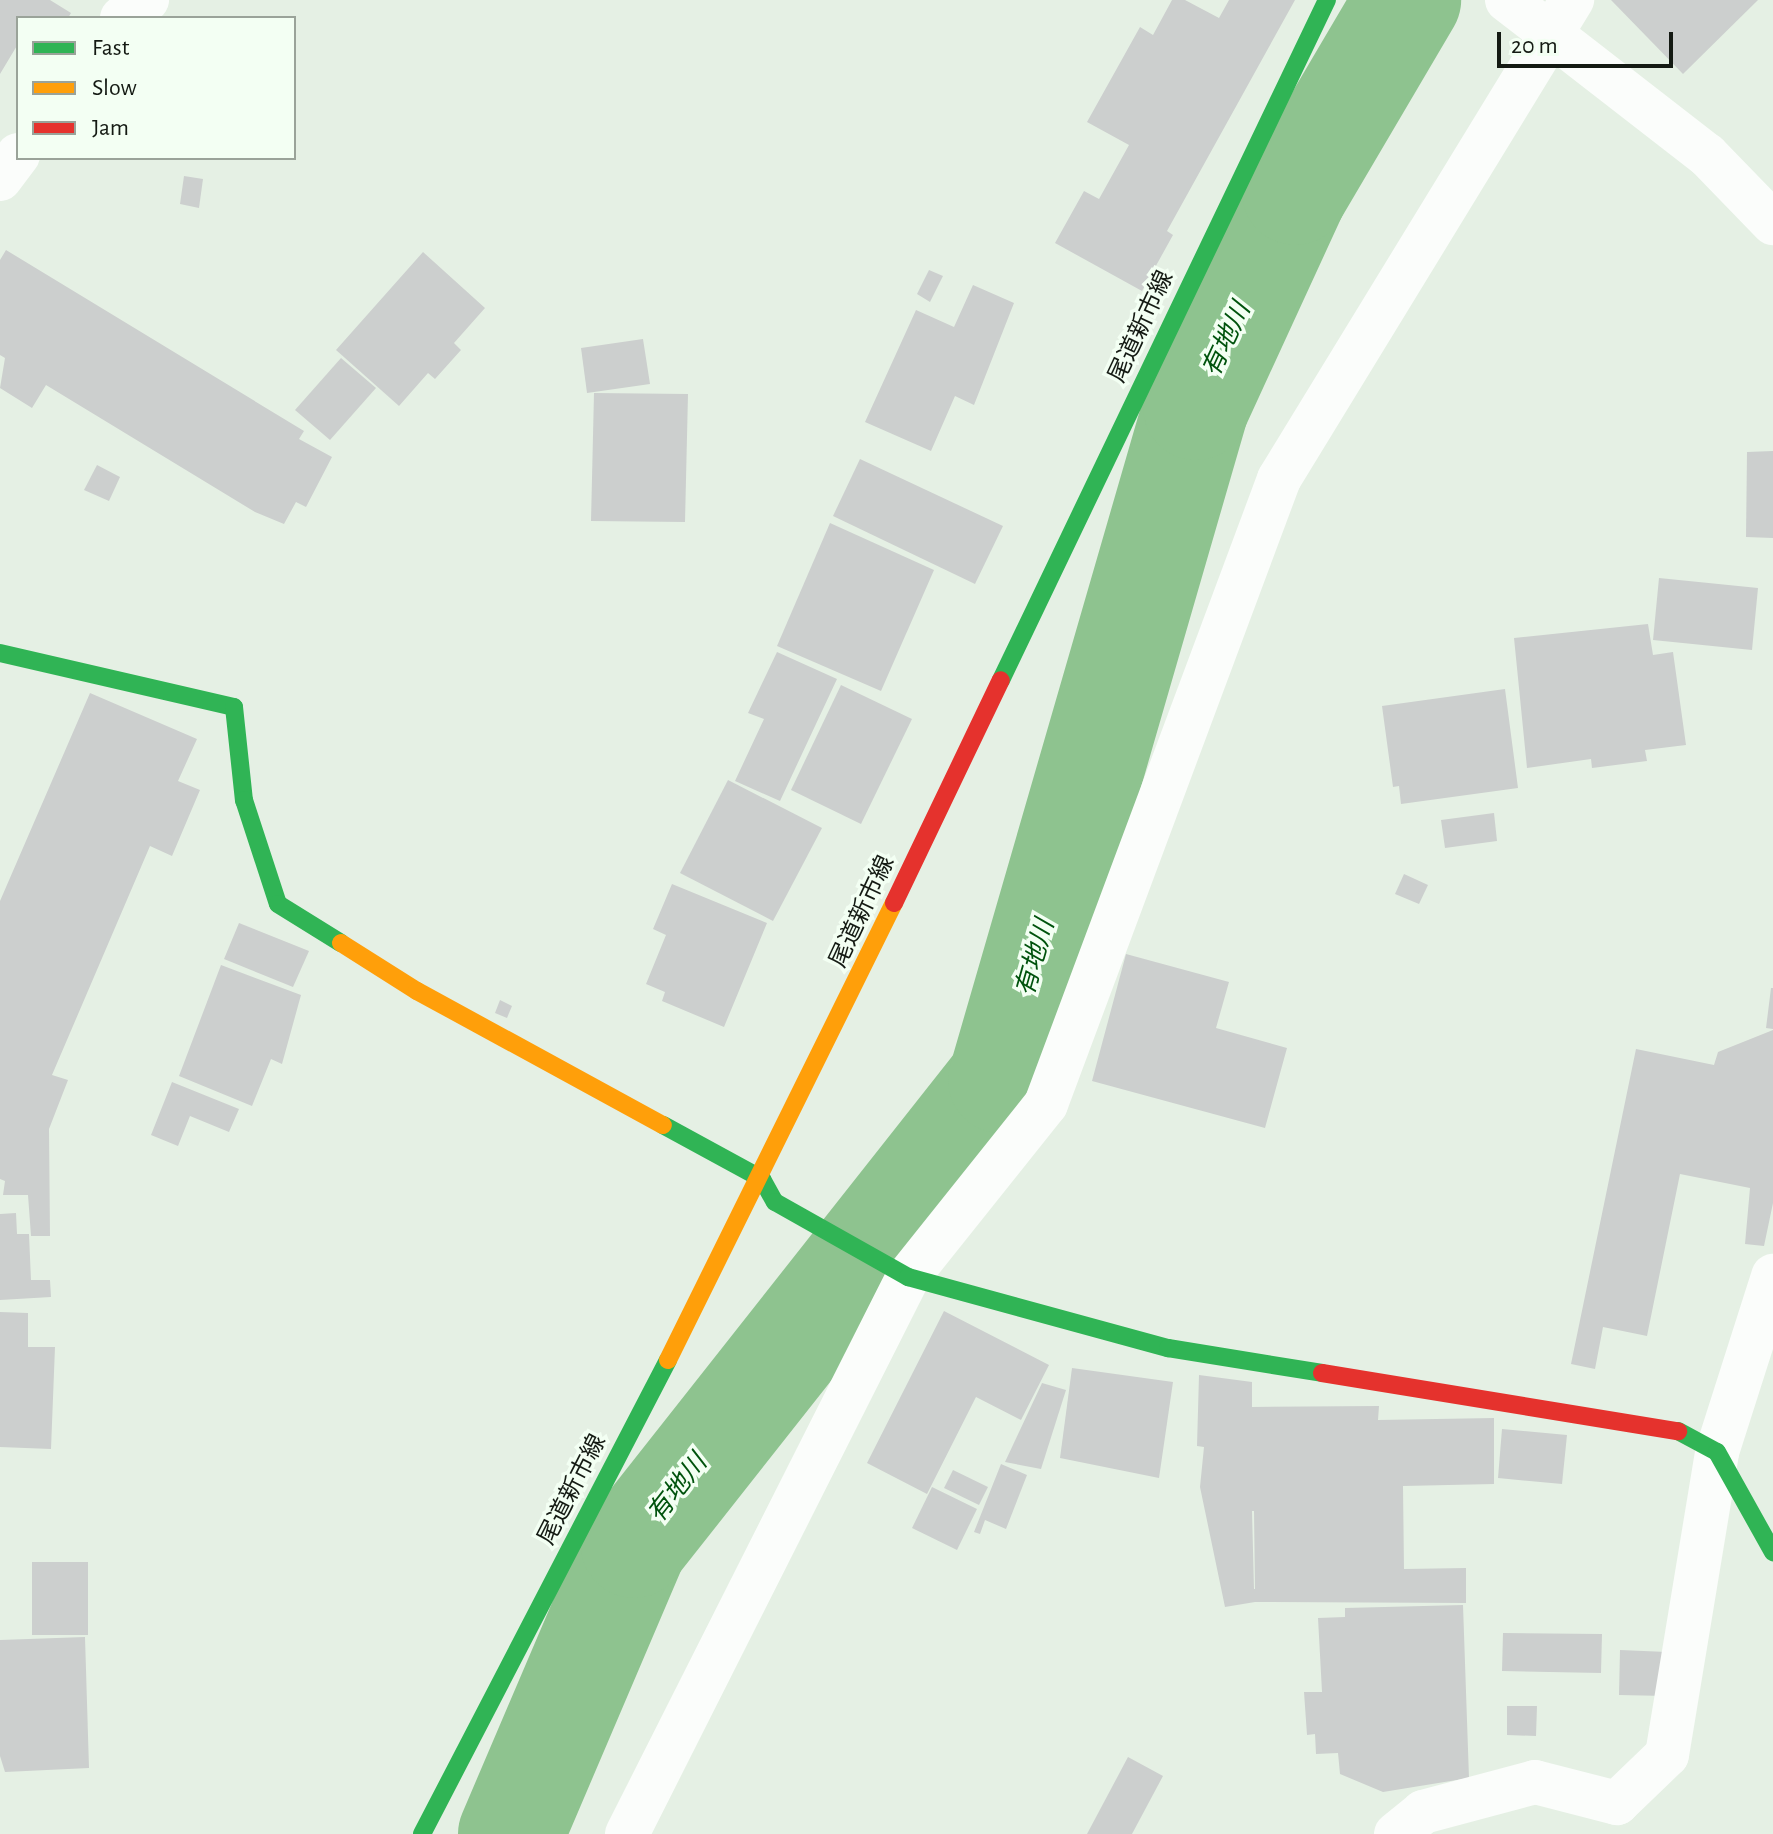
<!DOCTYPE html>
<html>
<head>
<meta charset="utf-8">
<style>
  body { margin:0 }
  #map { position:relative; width:1773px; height:1834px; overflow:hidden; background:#e5f0e4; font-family:"Alegreya Sans","Noto Sans JP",sans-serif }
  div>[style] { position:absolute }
  .river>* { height:106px; margin:-53px; padding:0 53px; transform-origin:53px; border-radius:53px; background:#8ec38f }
  .building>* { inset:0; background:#cccfce }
  .street>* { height:44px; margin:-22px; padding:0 22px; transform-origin:22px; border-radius:22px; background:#fbfdfb }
  .fast>* { height:18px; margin:-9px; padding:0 9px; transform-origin:9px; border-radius:9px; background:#30b455 }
  .slow>* { height:18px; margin:-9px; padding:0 9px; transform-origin:9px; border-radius:9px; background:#ff9f0a }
  .jam>* { height:18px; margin:-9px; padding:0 9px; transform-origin:9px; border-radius:9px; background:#e5322d }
  span { translate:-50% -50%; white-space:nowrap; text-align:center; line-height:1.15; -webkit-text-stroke:7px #f3fff3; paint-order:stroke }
  .street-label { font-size:24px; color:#141a13 }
  .water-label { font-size:26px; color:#00530d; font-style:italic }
  .legend { position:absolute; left:16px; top:16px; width:280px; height:144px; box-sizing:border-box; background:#f3fff3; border:2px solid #9aa399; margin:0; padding:10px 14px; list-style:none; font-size:24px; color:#141a13 }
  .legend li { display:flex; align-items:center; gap:16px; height:40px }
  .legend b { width:40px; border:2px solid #9aa399 }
  .scale { position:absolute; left:1497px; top:32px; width:176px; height:36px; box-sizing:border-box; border:4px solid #141a13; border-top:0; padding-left:10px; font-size:24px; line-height:28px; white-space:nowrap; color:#141a13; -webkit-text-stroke:6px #f3fff3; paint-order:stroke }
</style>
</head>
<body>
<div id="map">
  <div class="river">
    <i style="left:511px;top:1834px;width:314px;rotate:-66.9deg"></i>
    <i style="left:634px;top:1545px;width:592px;rotate:-51.72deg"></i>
    <i style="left:1001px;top:1080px;width:701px;rotate:-73.84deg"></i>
    <i style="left:1196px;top:407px;width:237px;rotate:-65.3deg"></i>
    <i style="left:1295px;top:192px;width:223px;rotate:-59.5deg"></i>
  </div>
  <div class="building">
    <i style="clip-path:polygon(0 0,50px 0,71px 13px,68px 18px,18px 18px,18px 44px,0 74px)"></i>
    <i style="clip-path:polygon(1172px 0,1185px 0,1219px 18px,1229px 0,1295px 0,1167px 231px,1173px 235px,1142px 291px,1055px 243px,1084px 191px,1099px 199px,1129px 145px,1087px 122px,1140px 27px,1153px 35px)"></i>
    <i style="clip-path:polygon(1611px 0,1758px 0,1683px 74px)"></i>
    <i style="clip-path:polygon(184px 176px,203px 179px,199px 208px,180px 204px)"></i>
    <i style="clip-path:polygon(6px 250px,304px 431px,299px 439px,332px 457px,306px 507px,296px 502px,284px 524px,255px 512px,46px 385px,32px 408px,0 388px,5px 358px,0 355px,0 260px)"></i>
    <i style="clip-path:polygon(423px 252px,485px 308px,454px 343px,461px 350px,435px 379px,428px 373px,399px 406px,336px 350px)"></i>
    <i style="clip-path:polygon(929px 270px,943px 276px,930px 302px,917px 294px)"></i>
    <i style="clip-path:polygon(973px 285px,1014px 303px,974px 405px,955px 396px,931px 451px,865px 422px,916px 310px,954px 327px)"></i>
    <i style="clip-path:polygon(643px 339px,650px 384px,587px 393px,581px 348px)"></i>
    <i style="clip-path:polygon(341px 358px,376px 388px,330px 440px,295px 410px)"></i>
    <i style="clip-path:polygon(594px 393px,688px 394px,685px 522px,591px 521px)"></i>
    <i style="clip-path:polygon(1773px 451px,1773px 538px,1746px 537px,1747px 452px)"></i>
    <i style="clip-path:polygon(860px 459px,1003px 526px,975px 584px,833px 516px)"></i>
    <i style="clip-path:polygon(97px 465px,120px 477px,109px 501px,84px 490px)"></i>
    <i style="clip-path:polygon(830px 523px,934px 570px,881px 691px,777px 646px)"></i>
    <i style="clip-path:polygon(1659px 578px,1758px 588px,1752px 650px,1653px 640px)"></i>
    <i style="clip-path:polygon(1648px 624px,1653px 655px,1673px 652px,1686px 745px,1645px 750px,1647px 761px,1592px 768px,1591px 759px,1527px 768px,1514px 638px)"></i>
    <i style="clip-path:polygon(777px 652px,837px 679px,780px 801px,735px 781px,764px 719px,748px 713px)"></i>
    <i style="clip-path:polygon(841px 685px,912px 719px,861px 824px,791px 790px)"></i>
    <i style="clip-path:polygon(1505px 689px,1518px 788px,1401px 804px,1399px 786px,1393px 787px,1382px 706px)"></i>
    <i style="clip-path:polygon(90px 693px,197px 739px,178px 781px,200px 790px,172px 856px,150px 846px,52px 1075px,68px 1080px,49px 1129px,50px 1236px,31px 1236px,28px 1195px,3px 1195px,5px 1181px,0 1179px,0 901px)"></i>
    <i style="clip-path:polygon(728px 780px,822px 828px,773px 921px,680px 873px)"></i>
    <i style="clip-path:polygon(1494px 813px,1497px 841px,1445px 848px,1441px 820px)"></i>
    <i style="clip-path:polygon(1404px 874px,1428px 885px,1419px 904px,1395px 894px)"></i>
    <i style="clip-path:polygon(672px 884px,767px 923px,724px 1027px,662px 1001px,665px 992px,646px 984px,666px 935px,653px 929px)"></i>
    <i style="clip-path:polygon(239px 923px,309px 951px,293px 987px,224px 959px)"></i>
    <i style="clip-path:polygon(1126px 954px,1229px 982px,1216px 1028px,1287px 1048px,1265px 1128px,1092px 1081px)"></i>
    <i style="clip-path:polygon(221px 965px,301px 995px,282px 1064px,271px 1059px,252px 1106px,179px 1076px)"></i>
    <i style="clip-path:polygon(1771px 988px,1773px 988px,1773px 1029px,1766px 1028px)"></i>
    <i style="clip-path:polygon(500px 1000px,512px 1006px,507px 1018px,495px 1013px)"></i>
    <i style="clip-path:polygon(1773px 1030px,1773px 1203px,1764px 1246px,1745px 1244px,1750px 1188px,1680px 1174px,1647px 1336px,1603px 1327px,1595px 1369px,1571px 1364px,1636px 1049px,1714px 1065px,1718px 1052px)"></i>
    <i style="clip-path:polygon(172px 1082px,239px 1109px,229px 1132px,190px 1116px,178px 1146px,151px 1135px)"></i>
    <i style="clip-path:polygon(16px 1213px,17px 1234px,29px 1234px,31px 1280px,50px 1280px,51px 1297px,0 1300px,0 1214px)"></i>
    <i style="clip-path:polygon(944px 1311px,1049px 1365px,1021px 1420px,976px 1397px,927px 1494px,867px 1463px)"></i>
    <i style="clip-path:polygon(0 1312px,28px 1313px,28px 1347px,55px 1347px,51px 1449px,0 1447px)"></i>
    <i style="clip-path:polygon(1072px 1368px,1173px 1382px,1159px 1478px,1060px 1458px)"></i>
    <i style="clip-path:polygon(evenodd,1199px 1375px,1252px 1382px,1252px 1407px,1379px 1406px,1378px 1420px,1494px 1418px,1494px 1484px,1403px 1486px,1404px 1569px,1466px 1568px,1466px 1603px,1255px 1602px,1225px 1607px,1200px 1487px,1204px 1447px,1197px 1446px,1199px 1375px,1252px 1511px,1254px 1511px,1255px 1589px,1254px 1589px,1252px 1511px)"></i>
    <i style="clip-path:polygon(1042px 1383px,1066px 1390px,1041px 1469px,1005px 1462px)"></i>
    <i style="clip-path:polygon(1502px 1429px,1567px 1435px,1562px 1484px,1498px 1478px)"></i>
    <i style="clip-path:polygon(1001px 1464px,1027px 1475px,1006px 1529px,985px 1520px,980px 1534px,974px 1532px)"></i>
    <i style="clip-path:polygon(953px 1470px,988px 1487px,979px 1505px,944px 1488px)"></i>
    <i style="clip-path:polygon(932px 1487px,977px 1509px,957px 1550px,912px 1528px)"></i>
    <i style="clip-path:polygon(32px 1562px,88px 1562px,88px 1635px,32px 1635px)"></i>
    <i style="clip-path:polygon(1463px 1605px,1469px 1778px,1383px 1792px,1340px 1774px,1338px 1753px,1316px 1754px,1315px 1734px,1307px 1735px,1304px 1692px,1322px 1692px,1318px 1618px,1345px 1617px,1345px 1608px)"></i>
    <i style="clip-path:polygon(1503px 1633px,1602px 1634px,1601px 1673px,1502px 1671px)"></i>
    <i style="clip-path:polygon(85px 1637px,89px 1768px,5px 1772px,0 1756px,0 1640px)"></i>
    <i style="clip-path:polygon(1620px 1650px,1667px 1652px,1666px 1696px,1619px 1695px)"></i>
    <i style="clip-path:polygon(1507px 1706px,1537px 1706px,1536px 1736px,1507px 1735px)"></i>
    <i style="clip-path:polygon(1128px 1757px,1163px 1776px,1132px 1834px,1087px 1834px)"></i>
  </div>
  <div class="street">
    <i style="left:1507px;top:0;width:253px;rotate:37.8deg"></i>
    <i style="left:1707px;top:155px;width:95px;rotate:45.9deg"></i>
    <i style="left:122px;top:18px;width:31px;rotate:-36deg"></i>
    <i style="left:0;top:179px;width:30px;rotate:-53deg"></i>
    <i style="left:627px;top:1834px;width:624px;rotate:-63.23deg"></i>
    <i style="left:908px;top:1277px;width:221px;rotate:-51.4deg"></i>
    <i style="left:1046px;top:1104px;width:667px;rotate:-69.55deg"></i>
    <i style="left:1279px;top:479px;width:562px;rotate:-58.55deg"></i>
    <i style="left:1396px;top:1834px;width:35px;rotate:-39deg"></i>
    <i style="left:1423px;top:1812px;width:116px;rotate:-15deg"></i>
    <i style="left:1535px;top:1782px;width:85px;rotate:14.4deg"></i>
    <i style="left:1617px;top:1803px;width:69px;rotate:-43.8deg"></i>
    <i style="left:1667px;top:1755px;width:307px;rotate:-80.6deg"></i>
    <i style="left:1717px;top:1452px;width:185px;rotate:-72.3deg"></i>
  </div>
  <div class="fast">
    <i style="left:0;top:653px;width:240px;rotate:13deg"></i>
    <i style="left:234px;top:707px;width:94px;rotate:83.9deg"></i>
    <i style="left:244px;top:800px;width:109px;rotate:71.9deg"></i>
    <i style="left:278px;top:904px;width:74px;rotate:31.8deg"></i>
    <i style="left:1001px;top:680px;width:754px;rotate:-64.39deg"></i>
    <i style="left:663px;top:1125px;width:113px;rotate:28.6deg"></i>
    <i style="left:762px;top:1179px;width:26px;rotate:61deg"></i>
    <i style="left:775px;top:1202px;width:153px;rotate:29.4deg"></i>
    <i style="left:908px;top:1277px;width:270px;rotate:15.3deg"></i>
    <i style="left:1168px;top:1348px;width:156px;rotate:9.2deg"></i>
    <i style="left:1678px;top:1431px;width:44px;rotate:28.3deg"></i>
    <i style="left:1717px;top:1452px;width:115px;rotate:60.8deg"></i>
    <i style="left:422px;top:1834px;width:534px;rotate:-62.57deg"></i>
  </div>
  <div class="slow">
    <i style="left:341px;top:943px;width:90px;rotate:32.3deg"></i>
    <i style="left:417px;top:991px;width:280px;rotate:28.6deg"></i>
    <i style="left:668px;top:1360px;width:510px;rotate:-63.69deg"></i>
  </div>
  <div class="jam">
    <i style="left:894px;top:903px;width:247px;rotate:-64.4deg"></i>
    <i style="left:1322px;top:1373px;width:361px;rotate:9.3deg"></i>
  </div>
  <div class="street-label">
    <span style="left:1142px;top:327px;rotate:-65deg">尾道新市線</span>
    <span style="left:863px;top:912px;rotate:-65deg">尾道新市線</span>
    <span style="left:573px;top:1490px;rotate:-63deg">尾道新市線</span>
  </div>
  <div class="water-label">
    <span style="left:1227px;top:340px;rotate:-65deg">有地川</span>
    <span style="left:1036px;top:958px;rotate:-74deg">有地川</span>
    <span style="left:678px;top:1489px;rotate:-52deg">有地川</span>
  </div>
  <ul class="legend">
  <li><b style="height:10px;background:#30b455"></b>Fast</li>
  <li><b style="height:10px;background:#ff9f0a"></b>Slow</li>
  <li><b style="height:10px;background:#e5322d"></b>Jam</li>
  </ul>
  <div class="scale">20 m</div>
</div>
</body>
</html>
